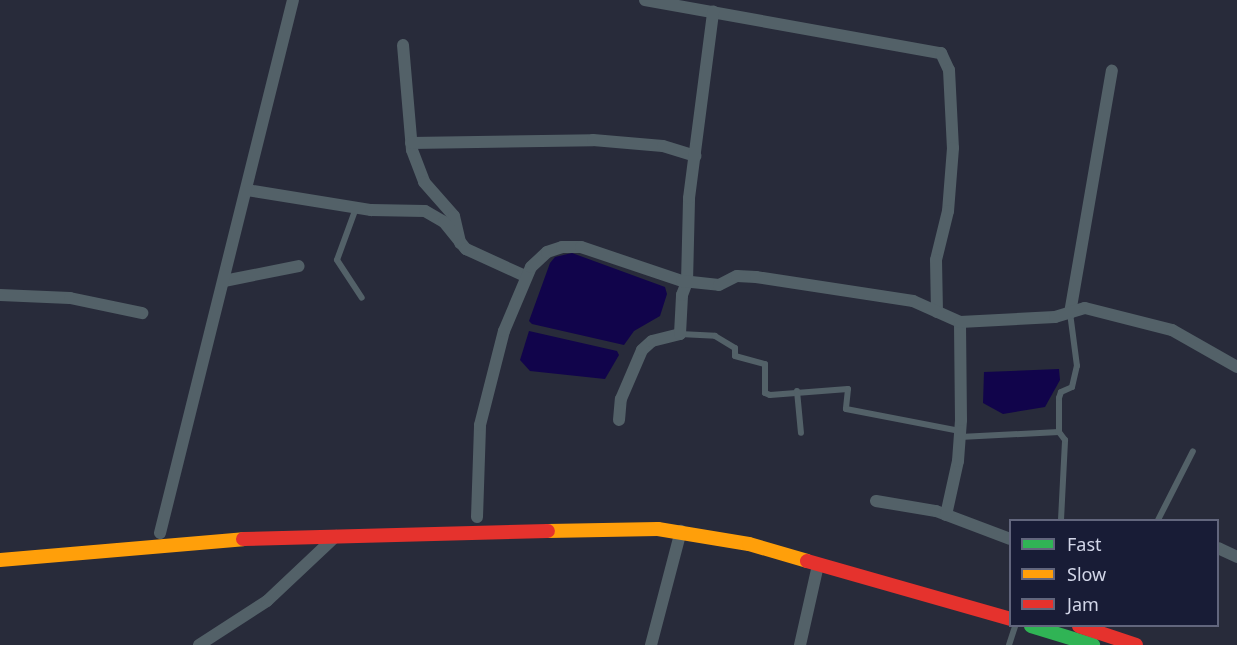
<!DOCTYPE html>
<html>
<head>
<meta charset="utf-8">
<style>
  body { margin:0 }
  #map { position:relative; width:1237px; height:645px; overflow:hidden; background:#282b3a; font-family:"Noto Sans",sans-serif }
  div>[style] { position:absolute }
  .water>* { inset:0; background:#11044b }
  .lane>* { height:6px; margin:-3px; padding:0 3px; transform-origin:3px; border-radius:3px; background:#536168 }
  .street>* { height:12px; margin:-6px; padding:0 6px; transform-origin:6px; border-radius:6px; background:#536168 }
  .fast>* { height:14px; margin:-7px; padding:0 7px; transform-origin:7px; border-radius:7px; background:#30b455 }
  .slow>* { height:14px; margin:-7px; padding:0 7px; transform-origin:7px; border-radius:7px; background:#ff9f0a }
  .jam>* { height:14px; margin:-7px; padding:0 7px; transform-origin:7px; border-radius:7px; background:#e5322d }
  span { translate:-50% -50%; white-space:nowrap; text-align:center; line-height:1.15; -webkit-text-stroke:5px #181c36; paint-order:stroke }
  .legend { position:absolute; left:1009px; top:519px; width:210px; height:108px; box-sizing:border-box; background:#181c36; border:2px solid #62667d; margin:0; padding:8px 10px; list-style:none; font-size:18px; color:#d2d6e8 }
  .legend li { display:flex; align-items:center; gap:12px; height:30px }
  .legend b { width:30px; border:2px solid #62667d }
</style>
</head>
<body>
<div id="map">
  <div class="water">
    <i style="clip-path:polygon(572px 253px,665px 287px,667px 294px,660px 316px,634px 331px,624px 345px,532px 324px,529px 321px,550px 263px,555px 257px)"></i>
    <i style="clip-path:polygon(529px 331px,617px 351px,619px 355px,605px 379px,530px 371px,520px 360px)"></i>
    <i style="clip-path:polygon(1059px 369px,1060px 380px,1045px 407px,1003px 414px,983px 403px,984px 372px)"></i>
  </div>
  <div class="lane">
    <i style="left:356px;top:208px;width:55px;rotate:110.1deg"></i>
    <i style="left:337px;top:260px;width:45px;rotate:56.7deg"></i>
    <i style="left:680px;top:334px;width:35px;rotate:3deg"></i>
    <i style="left:715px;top:336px;width:23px;rotate:31deg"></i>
    <i style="left:735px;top:348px;width:8px;rotate:90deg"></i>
    <i style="left:735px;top:356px;width:31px;rotate:15deg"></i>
    <i style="left:765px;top:364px;width:29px;rotate:90deg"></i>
    <i style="left:765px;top:393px;width:5px;rotate:22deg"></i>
    <i style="left:770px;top:395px;width:78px;rotate:-4.4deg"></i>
    <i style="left:848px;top:389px;width:20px;rotate:96deg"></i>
    <i style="left:846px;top:409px;width:116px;rotate:10.9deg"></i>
    <i style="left:797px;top:391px;width:42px;rotate:84.6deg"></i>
    <i style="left:960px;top:437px;width:99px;rotate:-2.9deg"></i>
    <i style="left:1061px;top:520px;width:80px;rotate:-87.1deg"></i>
    <i style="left:1065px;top:440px;width:10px;rotate:-127deg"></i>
    <i style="left:1059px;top:432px;width:34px;rotate:-90deg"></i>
    <i style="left:1059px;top:398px;width:6px;rotate:-72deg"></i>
    <i style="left:1061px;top:392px;width:12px;rotate:-24deg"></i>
    <i style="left:1072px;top:387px;width:22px;rotate:-77deg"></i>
    <i style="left:1077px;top:366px;width:53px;rotate:-97.5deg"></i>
    <i style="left:1158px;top:520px;width:77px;rotate:-63.1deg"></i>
    <i style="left:1009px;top:645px;width:20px;rotate:-72deg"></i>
  </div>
  <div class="street">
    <i style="left:645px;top:0;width:301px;rotate:10.2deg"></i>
    <i style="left:941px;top:53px;width:19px;rotate:65deg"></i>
    <i style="left:949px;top:70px;width:78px;rotate:87.1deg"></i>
    <i style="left:953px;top:148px;width:63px;rotate:94.5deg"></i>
    <i style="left:948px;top:211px;width:50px;rotate:103.8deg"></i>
    <i style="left:936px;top:260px;width:52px;rotate:88.9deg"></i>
    <i style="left:403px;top:45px;width:105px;rotate:85.1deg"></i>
    <i style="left:412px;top:150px;width:34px;rotate:69deg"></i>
    <i style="left:424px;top:182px;width:45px;rotate:48.6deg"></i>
    <i style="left:454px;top:216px;width:28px;rotate:77deg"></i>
    <i style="left:411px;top:143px;width:182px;rotate:-0.9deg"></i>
    <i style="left:593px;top:140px;width:70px;rotate:4.9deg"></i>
    <i style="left:663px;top:146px;width:34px;rotate:17deg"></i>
    <i style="left:247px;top:190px;width:126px;rotate:9.2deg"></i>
    <i style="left:371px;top:210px;width:54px;rotate:1.1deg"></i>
    <i style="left:425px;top:211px;width:22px;rotate:30deg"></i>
    <i style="left:444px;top:222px;width:35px;rotate:51deg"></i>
    <i style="left:466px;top:249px;width:65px;rotate:24.6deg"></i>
    <i style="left:224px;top:281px;width:76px;rotate:-11.3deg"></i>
    <i style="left:0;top:295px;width:70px;rotate:2.5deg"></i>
    <i style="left:70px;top:298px;width:74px;rotate:11.8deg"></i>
    <i style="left:1070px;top:313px;width:246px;rotate:-80.2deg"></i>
    <i style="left:619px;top:420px;width:21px;rotate:-85deg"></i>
    <i style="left:621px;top:399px;width:53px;rotate:-66.8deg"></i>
    <i style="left:642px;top:350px;width:13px;rotate:-42deg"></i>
    <i style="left:652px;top:341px;width:29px;rotate:-14deg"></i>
    <i style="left:680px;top:334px;width:39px;rotate:-87deg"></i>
    <i style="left:682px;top:295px;width:14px;rotate:-69deg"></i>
    <i style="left:687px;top:282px;width:84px;rotate:-88.6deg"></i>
    <i style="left:689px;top:198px;width:188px;rotate:-82.6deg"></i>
    <i style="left:876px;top:501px;width:61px;rotate:9.5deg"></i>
    <i style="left:936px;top:511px;width:79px;rotate:20.7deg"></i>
    <i style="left:946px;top:515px;width:55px;rotate:-77.5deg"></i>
    <i style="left:958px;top:461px;width:41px;rotate:-85.8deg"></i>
    <i style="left:961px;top:420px;width:98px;rotate:-90.6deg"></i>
    <i style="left:477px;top:517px;width:92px;rotate:-88.1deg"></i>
    <i style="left:480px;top:425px;width:97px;rotate:-75.7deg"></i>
    <i style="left:504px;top:331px;width:69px;rotate:-67.1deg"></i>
    <i style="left:531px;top:267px;width:22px;rotate:-43deg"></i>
    <i style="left:547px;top:252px;width:16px;rotate:-18deg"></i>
    <i style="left:562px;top:247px;width:19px"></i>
    <i style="left:581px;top:247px;width:107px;rotate:18.6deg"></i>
    <i style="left:682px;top:281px;width:37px;rotate:6deg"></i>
    <i style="left:719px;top:285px;width:20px;rotate:-27deg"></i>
    <i style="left:737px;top:276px;width:19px;rotate:3deg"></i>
    <i style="left:756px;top:277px;width:159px;rotate:8.7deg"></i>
    <i style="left:913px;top:301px;width:51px;rotate:24.1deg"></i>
    <i style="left:960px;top:322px;width:95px;rotate:-3deg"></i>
    <i style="left:1055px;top:317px;width:31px;rotate:-17deg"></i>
    <i style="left:1085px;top:308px;width:90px;rotate:14.2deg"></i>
    <i style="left:1172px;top:330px;width:75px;rotate:29.6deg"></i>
    <i style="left:160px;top:533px;width:549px;rotate:-75.99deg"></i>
    <i style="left:1218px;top:548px;width:21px;rotate:25deg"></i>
    <i style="left:199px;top:645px;width:81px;rotate:-32.9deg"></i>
    <i style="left:267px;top:601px;width:95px;rotate:-43.3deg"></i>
    <i style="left:651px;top:645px;width:118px;rotate:-75.3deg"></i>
    <i style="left:800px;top:645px;width:82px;rotate:-77.3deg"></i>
  </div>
  <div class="fast">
    <i style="left:1031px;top:626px;width:65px;rotate:17deg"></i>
  </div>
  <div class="slow">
    <i style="left:548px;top:531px;width:110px;rotate:-1deg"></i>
    <i style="left:658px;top:529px;width:92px;rotate:9.4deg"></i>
    <i style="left:749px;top:544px;width:60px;rotate:16.3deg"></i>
    <i style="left:0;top:560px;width:244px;rotate:-4.9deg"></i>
  </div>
  <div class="jam">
    <i style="left:243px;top:539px;width:305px;rotate:-1.5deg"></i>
    <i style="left:807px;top:561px;width:211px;rotate:15.9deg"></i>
    <i style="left:1079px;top:626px;width:60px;rotate:18.4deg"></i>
  </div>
  <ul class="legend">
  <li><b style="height:8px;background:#30b455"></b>Fast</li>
  <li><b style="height:8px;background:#ff9f0a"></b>Slow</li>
  <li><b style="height:8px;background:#e5322d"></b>Jam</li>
  </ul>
</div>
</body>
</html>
